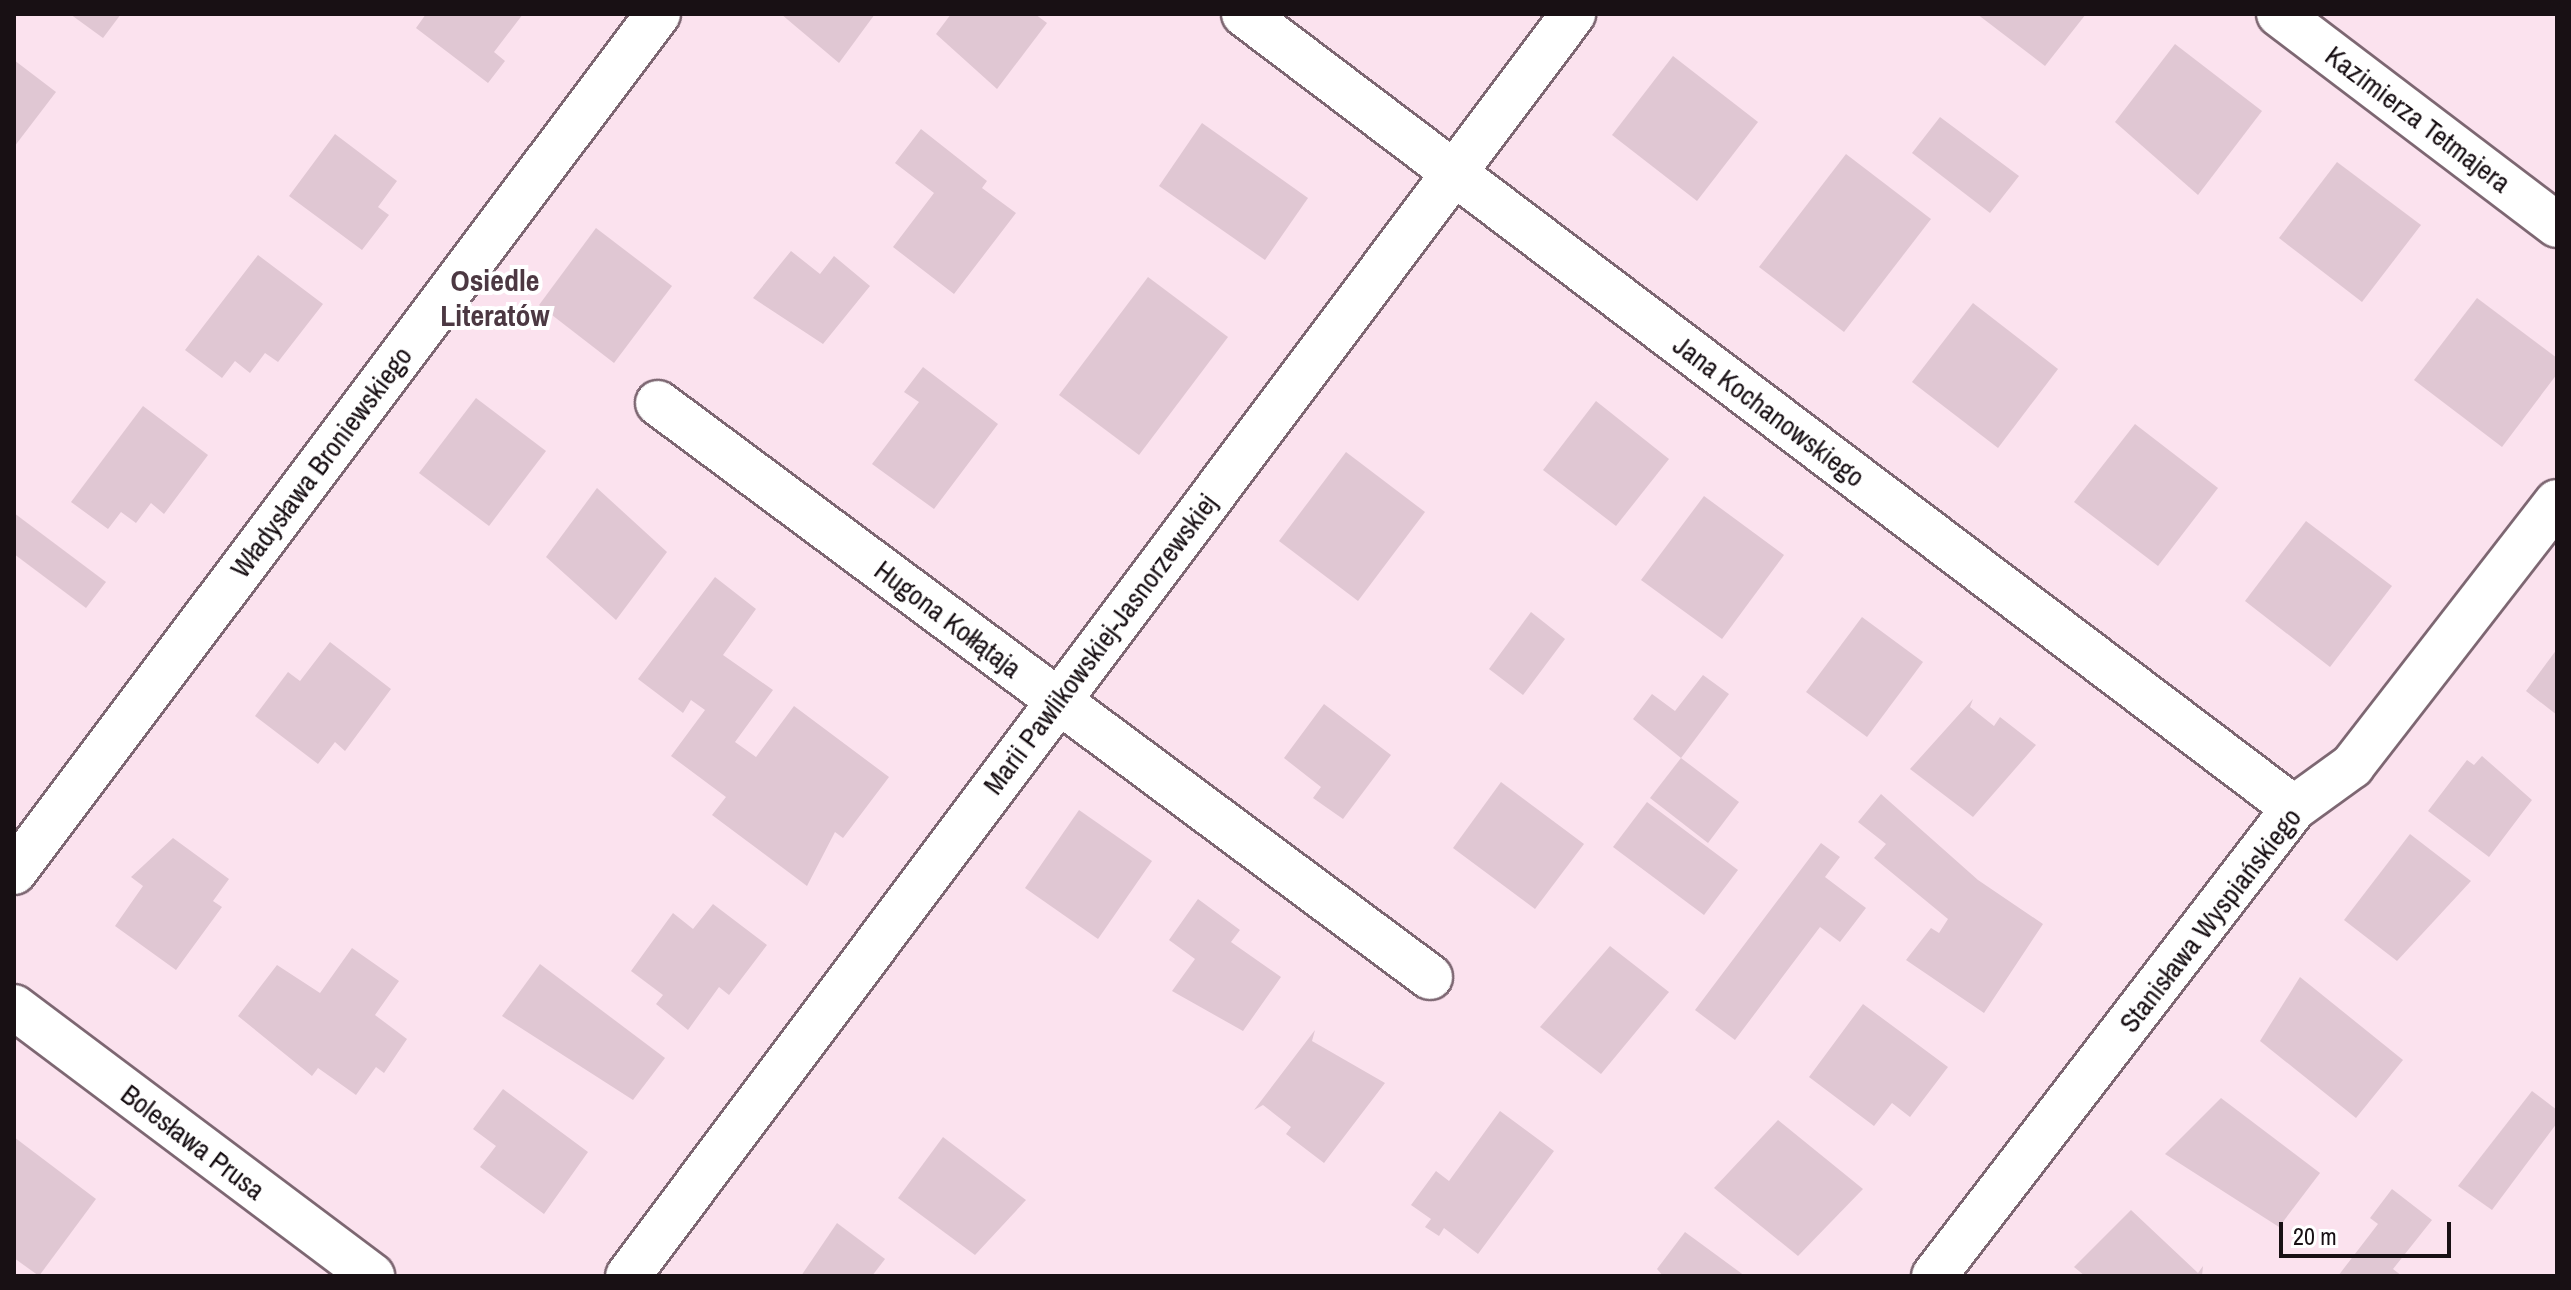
<!DOCTYPE html>
<html>
<head>
<meta charset="utf-8">
<style>
  body { margin:0 }
  #map { position:relative; width:2571px; height:1290px; overflow:hidden; background:#fbe2ee; font-family:"Archivo Narrow",sans-serif }
  div>[style] { position:absolute }
  .building>* { inset:0; background:#e0c7d3 }
  .roads { filter:drop-shadow(2px 0 #7d6772) drop-shadow(-2px 0 #7d6772) drop-shadow(0 2px #7d6772) drop-shadow(0 -2px #7d6772) }
  .minor>* { height:44px; margin:-22px; padding:0 22px; transform-origin:22px; border-radius:22px; background:#fff }
  span { translate:-50% -50%; white-space:nowrap; text-align:center; line-height:1.15; -webkit-text-stroke:8px #fff; paint-order:stroke }
  .street-label { font-size:28px; color:#181014 }
  .neighbourhood-label { font-size:30px; color:#4c3842; font-weight:700 }
  .frame { position:absolute; inset:0; border:16px solid #181014; pointer-events:none }
  .scale { position:absolute; left:2279px; top:1222px; width:172px; height:36px; box-sizing:border-box; border:4px solid #181014; border-top:0; padding-left:10px; font-size:24px; line-height:28px; white-space:nowrap; color:#181014; -webkit-text-stroke:6px #fff; paint-order:stroke }
</style>
</head>
<body>
<div id="map">
  <div class="building">
    <i style="clip-path:polygon(70px 14px,121px 14px,103px 38px)"></i>
    <i style="clip-path:polygon(426px 14px,523px 14px,494px 52px,505px 61px,488px 83px,416px 28px)"></i>
    <i style="clip-path:polygon(781px 14px,875px 14px,839px 63px)"></i>
    <i style="clip-path:polygon(951px 14px,1035px 14px,1047px 23px,997px 89px,936px 34px)"></i>
    <i style="clip-path:polygon(1977px 14px,2086px 14px,2045px 66px)"></i>
    <i style="clip-path:polygon(2175px 44px,2262px 111px,2198px 195px,2115px 122px)"></i>
    <i style="clip-path:polygon(1673px 56px,1758px 122px,1697px 201px,1612px 135px)"></i>
    <i style="clip-path:polygon(14px 60px,56px 92px,14px 147px)"></i>
    <i style="clip-path:polygon(1940px 117px,2019px 176px,1990px 213px,1912px 153px)"></i>
    <i style="clip-path:polygon(1202px 123px,1308px 198px,1265px 260px,1159px 186px)"></i>
    <i style="clip-path:polygon(921px 129px,987px 181px,982px 188px,1016px 213px,954px 294px,893px 247px,934px 193px,895px 163px)"></i>
    <i style="clip-path:polygon(335px 134px,397px 181px,378px 207px,389px 215px,362px 250px,289px 196px)"></i>
    <i style="clip-path:polygon(1846px 154px,1931px 219px,1844px 332px,1759px 267px)"></i>
    <i style="clip-path:polygon(2337px 162px,2421px 225px,2362px 302px,2279px 238px)"></i>
    <i style="clip-path:polygon(596px 228px,672px 286px,614px 363px,539px 305px)"></i>
    <i style="clip-path:polygon(791px 251px,820px 274px,834px 256px,870px 286px,823px 344px,753px 298px)"></i>
    <i style="clip-path:polygon(258px 255px,323px 304px,278px 362px,265px 353px,250px 373px,235px 361px,222px 378px,185px 350px)"></i>
    <i style="clip-path:polygon(1148px 277px,1228px 337px,1139px 455px,1059px 395px)"></i>
    <i style="clip-path:polygon(2477px 298px,2557px 358px,2557px 374px,2502px 447px,2414px 380px)"></i>
    <i style="clip-path:polygon(1973px 303px,2058px 369px,1998px 448px,1912px 382px)"></i>
    <i style="clip-path:polygon(923px 367px,998px 424px,934px 509px,872px 464px,919px 402px,904px 392px)"></i>
    <i style="clip-path:polygon(476px 398px,546px 451px,489px 526px,419px 473px)"></i>
    <i style="clip-path:polygon(1596px 401px,1669px 459px,1616px 526px,1543px 470px)"></i>
    <i style="clip-path:polygon(143px 406px,208px 455px,164px 514px,151px 503px,136px 523px,121px 512px,108px 529px,71px 502px)"></i>
    <i style="clip-path:polygon(2135px 424px,2218px 488px,2158px 566px,2074px 502px)"></i>
    <i style="clip-path:polygon(1346px 452px,1425px 512px,1358px 601px,1279px 541px)"></i>
    <i style="clip-path:polygon(597px 488px,667px 552px,616px 620px,546px 557px)"></i>
    <i style="clip-path:polygon(1704px 496px,1784px 555px,1722px 639px,1641px 580px)"></i>
    <i style="clip-path:polygon(14px 513px,106px 582px,86px 608px,14px 554px)"></i>
    <i style="clip-path:polygon(2306px 521px,2392px 586px,2330px 667px,2245px 601px)"></i>
    <i style="clip-path:polygon(715px 577px,756px 609px,723px 655px,773px 690px,735px 742px,756px 757px,794px 706px,889px 777px,843px 838px,835px 832px,807px 886px,712px 815px,726px 797px,671px 756px,705px 710px,691px 700px,683px 713px,638px 679px)"></i>
    <i style="clip-path:polygon(1531px 612px,1565px 639px,1523px 695px,1489px 669px)"></i>
    <i style="clip-path:polygon(1862px 617px,1923px 662px,1867px 737px,1806px 692px)"></i>
    <i style="clip-path:polygon(330px 642px,391px 689px,345px 751px,335px 742px,318px 764px,255px 716px,288px 672px,300px 681px)"></i>
    <i style="clip-path:polygon(2557px 649px,2557px 715px,2526px 691px)"></i>
    <i style="clip-path:polygon(1703px 675px,1729px 694px,1681px 758px,1633px 719px,1652px 694px,1675px 711px)"></i>
    <i style="clip-path:polygon(1973px 699px,1970px 707px,1994px 726px,2000px 717px,2036px 745px,1973px 817px,1910px 769px)"></i>
    <i style="clip-path:polygon(1324px 704px,1391px 755px,1343px 819px,1313px 798px,1321px 787px,1284px 758px)"></i>
    <i style="clip-path:polygon(2482px 756px,2532px 800px,2489px 857px,2428px 811px,2467px 760px,2474px 765px)"></i>
    <i style="clip-path:polygon(1681px 758px,1739px 802px,1708px 843px,1650px 798px)"></i>
    <i style="clip-path:polygon(1501px 782px,1584px 844px,1535px 909px,1453px 848px)"></i>
    <i style="clip-path:polygon(1881px 794px,1978px 880px,2043px 924px,1984px 1013px,1906px 960px,1931px 928px,1939px 933px,1948px 919px,1874px 858px,1886px 844px,1858px 822px)"></i>
    <i style="clip-path:polygon(1647px 802px,1738px 870px,1704px 915px,1613px 847px)"></i>
    <i style="clip-path:polygon(1079px 810px,1152px 861px,1098px 939px,1025px 888px)"></i>
    <i style="clip-path:polygon(2410px 834px,2471px 881px,2397px 961px,2344px 920px)"></i>
    <i style="clip-path:polygon(173px 838px,229px 879px,213px 901px,222px 907px,176px 970px,115px 926px,143px 886px,131px 877px)"></i>
    <i style="clip-path:polygon(1821px 843px,1840px 857px,1825px 877px,1866px 908px,1840px 942px,1820px 927px,1735px 1040px,1695px 1010px)"></i>
    <i style="clip-path:polygon(1198px 899px,1240px 930px,1231px 942px,1281px 977px,1243px 1031px,1172px 991px,1195px 959px,1169px 940px)"></i>
    <i style="clip-path:polygon(713px 904px,767px 945px,729px 995px,719px 987px,688px 1030px,656px 1004px,663px 995px,631px 971px,673px 913px,693px 929px)"></i>
    <i style="clip-path:polygon(1610px 946px,1669px 992px,1601px 1074px,1540px 1027px)"></i>
    <i style="clip-path:polygon(352px 948px,399px 981px,375px 1015px,407px 1039px,384px 1073px,376px 1067px,356px 1095px,318px 1068px,312px 1076px,238px 1016px,277px 965px,320px 993px)"></i>
    <i style="clip-path:polygon(540px 964px,665px 1058px,633px 1100px,502px 1016px)"></i>
    <i style="clip-path:polygon(2300px 977px,2403px 1060px,2356px 1118px,2260px 1041px)"></i>
    <i style="clip-path:polygon(1863px 1004px,1948px 1067px,1910px 1117px,1892px 1103px,1874px 1126px,1809px 1077px)"></i>
    <i style="clip-path:polygon(1315px 1030px,1312px 1041px,1385px 1083px,1324px 1163px,1286px 1134px,1291px 1127px,1263px 1105px,1254px 1110px)"></i>
    <i style="clip-path:polygon(503px 1089px,588px 1152px,544px 1214px,480px 1167px,496px 1146px,473px 1129px)"></i>
    <i style="clip-path:polygon(2532px 1091px,2557px 1110px,2557px 1123px,2492px 1210px,2458px 1186px)"></i>
    <i style="clip-path:polygon(2221px 1098px,2320px 1173px,2279px 1227px,2165px 1154px)"></i>
    <i style="clip-path:polygon(1500px 1111px,1554px 1151px,1478px 1254px,1444px 1228px,1439px 1236px,1425px 1227px,1431px 1219px,1411px 1205px,1436px 1171px,1449px 1181px)"></i>
    <i style="clip-path:polygon(1778px 1120px,1863px 1189px,1798px 1256px,1714px 1188px)"></i>
    <i style="clip-path:polygon(14px 1137px,96px 1199px,39px 1276px,14px 1258px)"></i>
    <i style="clip-path:polygon(943px 1137px,1026px 1200px,975px 1255px,898px 1198px)"></i>
    <i style="clip-path:polygon(2392px 1189px,2432px 1220px,2393px 1269px,2402px 1276px,2338px 1276px,2378px 1224px,2370px 1218px)"></i>
    <i style="clip-path:polygon(2131px 1210px,2198px 1273px,2203px 1266px,2202px 1276px,2085px 1276px,2074px 1267px)"></i>
    <i style="clip-path:polygon(837px 1223px,885px 1259px,872px 1276px,801px 1276px)"></i>
    <i style="clip-path:polygon(1685px 1232px,1745px 1276px,1663px 1276px,1657px 1269px)"></i>
  </div>
  <div class="roads">
    <div class="minor">
      <i style="left:1244px;top:14px;width:1316px;rotate:37.1deg"></i>
      <i style="left:2279px;top:14px;width:349px;rotate:37.2deg"></i>
      <i style="left:658px;top:403px;width:962px;rotate:36.63deg"></i>
      <i style="left:14px;top:872px;width:1073px;rotate:-53.11deg"></i>
      <i style="left:14px;top:1007px;width:448px;rotate:36.9deg"></i>
      <i style="left:628px;top:1276px;width:1577px;rotate:-53.17deg"></i>
      <i style="left:1934px;top:1276px;width:590px;rotate:-52.43deg"></i>
      <i style="left:2294px;top:808px;width:72px;rotate:-35.9deg"></i>
      <i style="left:2352px;top:766px;width:334px;rotate:-52.2deg"></i>
    </div>
  </div>
  <div class="street-label">
    <span style="left:2418px;top:119px;rotate:37deg">Kazimierza Tetmajera</span>
    <span style="left:1769px;top:411px;rotate:37deg">Jana Kochanowskiego</span>
    <span style="left:321px;top:462px;rotate:-53deg">Władysława Broniewskiego</span>
    <span style="left:948px;top:619px;rotate:37deg">Hugona Kołłątaja</span>
    <span style="left:1100px;top:644px;rotate:-53deg">Marii Pawlikowskiej-Jasnorzewskiej</span>
    <span style="left:2210px;top:920px;rotate:-52deg">Stanisława Wyspiańskiego</span>
    <span style="left:193px;top:1142px;rotate:37deg">Bolesława Prusa</span>
  </div>
  <div class="neighbourhood-label">
    <span style="left:495px;top:297px">Osiedle<br>Literatów</span>
  </div>
  <div class="frame"></div>
  <div class="scale">20 m</div>
</div>
</body>
</html>
